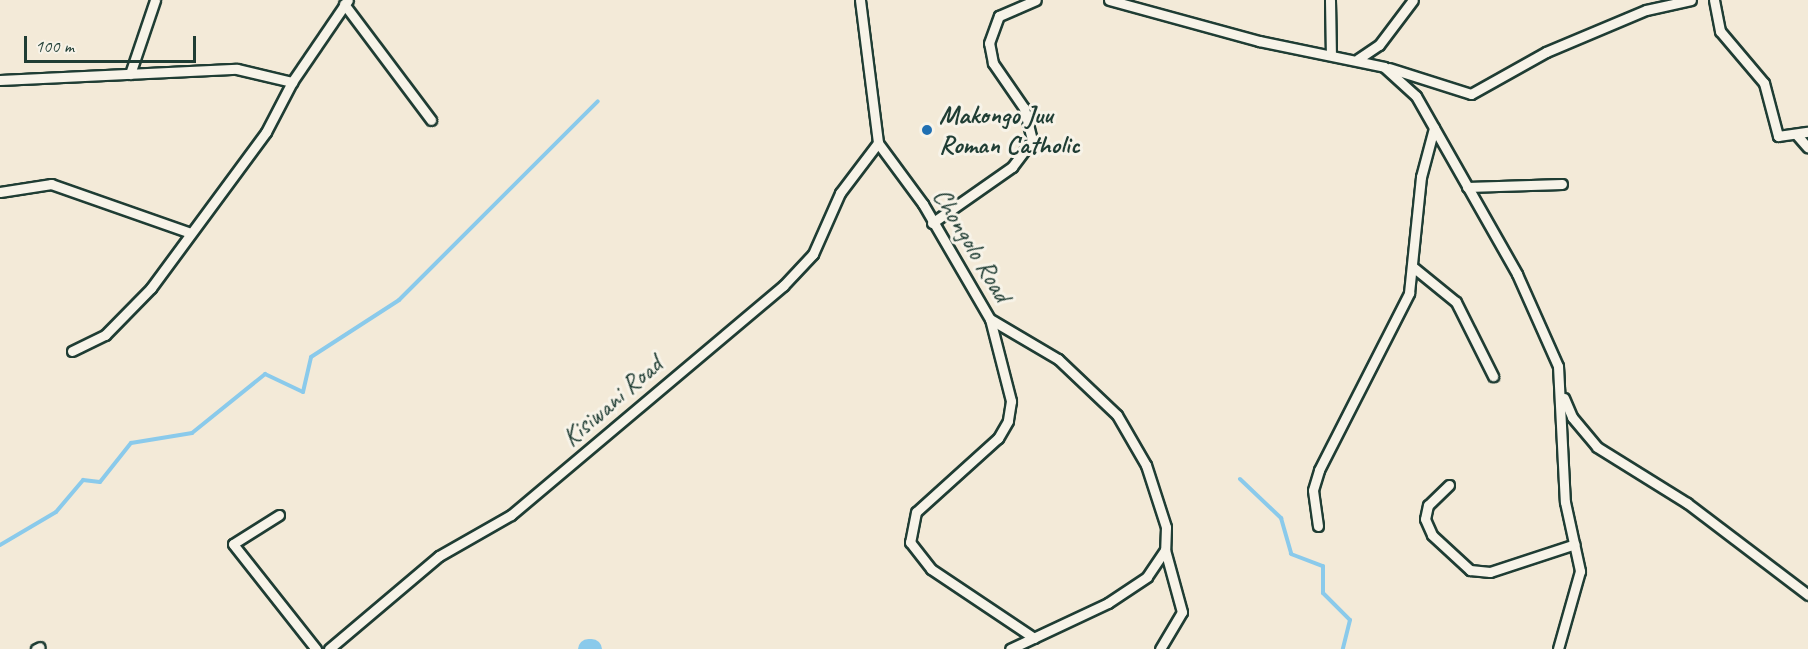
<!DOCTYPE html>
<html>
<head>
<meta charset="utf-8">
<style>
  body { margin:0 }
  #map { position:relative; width:1808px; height:649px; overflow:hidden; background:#f3ead8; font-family:Caveat,sans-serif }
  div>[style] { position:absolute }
  .stream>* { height:4px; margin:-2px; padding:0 2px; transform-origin:2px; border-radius:2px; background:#8acaeb }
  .river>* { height:21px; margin:-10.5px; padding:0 10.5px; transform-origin:10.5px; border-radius:10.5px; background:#8acaeb }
  .roads { filter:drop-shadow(2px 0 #1f3d34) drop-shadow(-2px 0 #1f3d34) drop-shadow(0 2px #1f3d34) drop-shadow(0 -2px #1f3d34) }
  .minor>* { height:9px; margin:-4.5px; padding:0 4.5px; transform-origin:4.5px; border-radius:4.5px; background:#f7f3e8 }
  .dots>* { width:16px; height:16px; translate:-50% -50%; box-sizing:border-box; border:3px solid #f7f3e8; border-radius:50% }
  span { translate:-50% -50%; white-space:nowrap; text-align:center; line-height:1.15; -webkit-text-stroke:6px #f7f3e8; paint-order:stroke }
  .poi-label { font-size:26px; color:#1f3d34; font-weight:700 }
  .left { translate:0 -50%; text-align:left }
  .street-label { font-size:26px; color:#1f3d34 }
  .scale { position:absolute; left:24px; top:36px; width:172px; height:27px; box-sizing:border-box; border:3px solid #1f3d34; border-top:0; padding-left:8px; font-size:18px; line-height:21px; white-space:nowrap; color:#1f3d34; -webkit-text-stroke:4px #f7f3e8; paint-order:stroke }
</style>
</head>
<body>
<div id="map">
  <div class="stream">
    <i style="left:1240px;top:479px;width:57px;rotate:43.6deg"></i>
    <i style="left:1281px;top:518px;width:37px;rotate:74deg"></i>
    <i style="left:1291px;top:554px;width:34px;rotate:21deg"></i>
    <i style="left:1323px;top:566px;width:27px;rotate:90deg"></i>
    <i style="left:1323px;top:593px;width:38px;rotate:45deg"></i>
    <i style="left:1350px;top:620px;width:30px;rotate:104deg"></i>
    <i style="left:0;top:545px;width:65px;rotate:-30.5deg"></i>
    <i style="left:56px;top:512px;width:42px;rotate:-49.8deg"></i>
    <i style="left:83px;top:480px;width:17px;rotate:7deg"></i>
    <i style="left:100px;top:482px;width:50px;rotate:-51.5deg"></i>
    <i style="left:131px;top:443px;width:62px;rotate:-9.3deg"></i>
    <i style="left:192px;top:433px;width:94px;rotate:-38.9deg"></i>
    <i style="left:265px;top:374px;width:42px;rotate:25.3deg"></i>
    <i style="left:303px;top:392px;width:36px;rotate:-77deg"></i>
    <i style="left:311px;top:357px;width:105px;rotate:-32.9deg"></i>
    <i style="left:399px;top:300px;width:281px;rotate:-45deg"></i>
  </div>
  <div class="river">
    <i style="left:588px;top:649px;width:3px"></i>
  </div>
  <div class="roads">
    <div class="minor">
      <i style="left:860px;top:0;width:144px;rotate:82.8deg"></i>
      <i style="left:878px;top:143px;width:76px;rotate:53.6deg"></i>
      <i style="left:923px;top:204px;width:133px;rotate:59.8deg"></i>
      <i style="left:990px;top:319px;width:79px;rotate:30.5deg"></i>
      <i style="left:1058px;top:359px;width:81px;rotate:43.5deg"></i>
      <i style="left:1117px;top:415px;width:58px;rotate:59.9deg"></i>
      <i style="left:1146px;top:465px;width:65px;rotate:72.1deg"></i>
      <i style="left:1166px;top:527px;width:23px;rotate:92deg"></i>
      <i style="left:1165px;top:550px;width:32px;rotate:124deg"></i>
      <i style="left:1147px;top:577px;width:47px;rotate:146.3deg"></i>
      <i style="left:1108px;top:603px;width:108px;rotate:154.9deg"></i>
      <i style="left:1109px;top:0;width:156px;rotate:15.3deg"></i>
      <i style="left:1259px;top:41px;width:128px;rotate:11.7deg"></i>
      <i style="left:1384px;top:67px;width:43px;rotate:42.2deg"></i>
      <i style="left:1416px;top:96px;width:205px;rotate:60.4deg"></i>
      <i style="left:1517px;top:274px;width:101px;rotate:66deg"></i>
      <i style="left:1558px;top:366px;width:136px;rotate:87.1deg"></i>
      <i style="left:1565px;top:502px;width:71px;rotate:77.7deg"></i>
      <i style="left:1580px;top:571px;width:81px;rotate:105.8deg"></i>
      <i style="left:1330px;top:0;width:55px;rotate:89deg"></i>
      <i style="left:1714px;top:0;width:32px;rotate:79deg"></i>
      <i style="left:1720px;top:31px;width:68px;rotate:49.8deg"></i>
      <i style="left:1764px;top:83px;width:55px;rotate:75.2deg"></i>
      <i style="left:1778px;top:136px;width:30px;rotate:-8deg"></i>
      <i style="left:344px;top:4px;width:145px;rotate:53.1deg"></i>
      <i style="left:1358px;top:59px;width:25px;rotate:-34deg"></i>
      <i style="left:1379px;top:45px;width:56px;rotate:-52.9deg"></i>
      <i style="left:1389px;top:68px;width:86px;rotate:17.6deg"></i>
      <i style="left:1471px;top:94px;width:86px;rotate:-29.2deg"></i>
      <i style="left:1546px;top:52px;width:108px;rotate:-22.8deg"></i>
      <i style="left:1646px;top:10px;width:46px;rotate:-12.5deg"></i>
      <i style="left:130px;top:74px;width:78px;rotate:-71.3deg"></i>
      <i style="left:0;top:80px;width:237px;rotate:-2.7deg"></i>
      <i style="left:237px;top:69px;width:57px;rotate:13.3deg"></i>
      <i style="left:1796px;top:134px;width:18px;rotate:49deg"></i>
      <i style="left:1467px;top:187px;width:95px;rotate:-1.8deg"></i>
      <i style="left:0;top:192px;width:52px;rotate:-8.9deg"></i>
      <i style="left:51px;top:184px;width:145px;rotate:19.3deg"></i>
      <i style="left:932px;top:223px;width:98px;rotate:-35deg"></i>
      <i style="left:1012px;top:167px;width:34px;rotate:-53deg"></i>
      <i style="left:1032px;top:140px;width:33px;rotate:-104deg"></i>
      <i style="left:1024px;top:108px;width:55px;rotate:-124.6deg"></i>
      <i style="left:993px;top:63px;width:20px;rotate:-101deg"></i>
      <i style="left:989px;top:43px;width:29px;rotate:-70deg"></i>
      <i style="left:999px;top:16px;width:40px;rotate:-23.4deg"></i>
      <i style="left:1413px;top:267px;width:55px;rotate:39.1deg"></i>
      <i style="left:1456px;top:302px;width:83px;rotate:63.4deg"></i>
      <i style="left:990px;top:319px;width:85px;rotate:75.6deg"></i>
      <i style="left:1011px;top:401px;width:20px;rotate:99deg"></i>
      <i style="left:1008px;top:421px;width:20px;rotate:120deg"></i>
      <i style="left:998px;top:438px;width:110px;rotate:137.9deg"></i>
      <i style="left:916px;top:512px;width:31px;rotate:101deg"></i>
      <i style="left:910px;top:542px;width:34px;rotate:52deg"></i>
      <i style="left:931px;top:569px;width:124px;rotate:33.8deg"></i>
      <i style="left:72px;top:351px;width:37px;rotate:-26deg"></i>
      <i style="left:105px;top:335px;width:66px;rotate:-45.6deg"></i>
      <i style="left:151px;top:288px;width:194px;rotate:-53.6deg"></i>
      <i style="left:266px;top:132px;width:56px;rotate:-62.5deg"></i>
      <i style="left:292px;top:82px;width:99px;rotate:-55.7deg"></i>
      <i style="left:1564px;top:398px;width:21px;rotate:67deg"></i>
      <i style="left:1572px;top:417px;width:39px;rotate:50deg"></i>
      <i style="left:1597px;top:447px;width:106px;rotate:31.9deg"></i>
      <i style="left:1687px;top:503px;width:152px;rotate:37.2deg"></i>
      <i style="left:1449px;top:485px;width:29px;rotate:136deg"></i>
      <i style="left:1428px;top:505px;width:14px;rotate:102deg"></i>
      <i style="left:1425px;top:519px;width:17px;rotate:66deg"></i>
      <i style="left:1432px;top:535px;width:52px;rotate:42.6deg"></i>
      <i style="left:1470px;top:570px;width:20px;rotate:6deg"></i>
      <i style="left:1490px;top:572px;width:89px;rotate:-18.2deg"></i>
      <i style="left:279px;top:515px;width:54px;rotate:147.8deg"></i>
      <i style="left:233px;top:544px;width:134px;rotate:51.7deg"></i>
      <i style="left:1318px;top:526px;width:36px;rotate:-98deg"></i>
      <i style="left:1313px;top:490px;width:21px;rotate:-73deg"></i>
      <i style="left:1319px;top:470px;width:199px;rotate:-63deg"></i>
      <i style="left:1409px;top:293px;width:117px;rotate:-84.1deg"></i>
      <i style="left:1421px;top:177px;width:51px;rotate:-75.1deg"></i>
      <i style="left:36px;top:649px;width:4px;rotate:-27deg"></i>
      <i style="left:329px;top:649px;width:144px;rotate:-40.2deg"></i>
      <i style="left:439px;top:556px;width:83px;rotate:-29.7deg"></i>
      <i style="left:511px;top:515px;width:356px;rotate:-40.1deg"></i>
      <i style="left:783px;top:286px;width:44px;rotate:-46.8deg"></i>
      <i style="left:813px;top:254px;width:67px;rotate:-66.1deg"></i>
      <i style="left:840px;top:193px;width:63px;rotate:-52.8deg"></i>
      <i style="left:1160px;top:649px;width:43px;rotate:-59.3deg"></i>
      <i style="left:1182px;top:612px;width:64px;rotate:-105.3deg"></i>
    </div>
  </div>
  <div class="dots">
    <i style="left:927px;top:130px;background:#1f6fb2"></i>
  </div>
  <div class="poi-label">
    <span class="left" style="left:939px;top:130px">Makongo Juu<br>Roman Catholic</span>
  </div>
  <div class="street-label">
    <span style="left:972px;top:245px;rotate:59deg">Chongolo Road</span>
    <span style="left:612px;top:401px;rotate:-41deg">Kisiwani Road</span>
  </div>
  <div class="scale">100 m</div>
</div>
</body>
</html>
